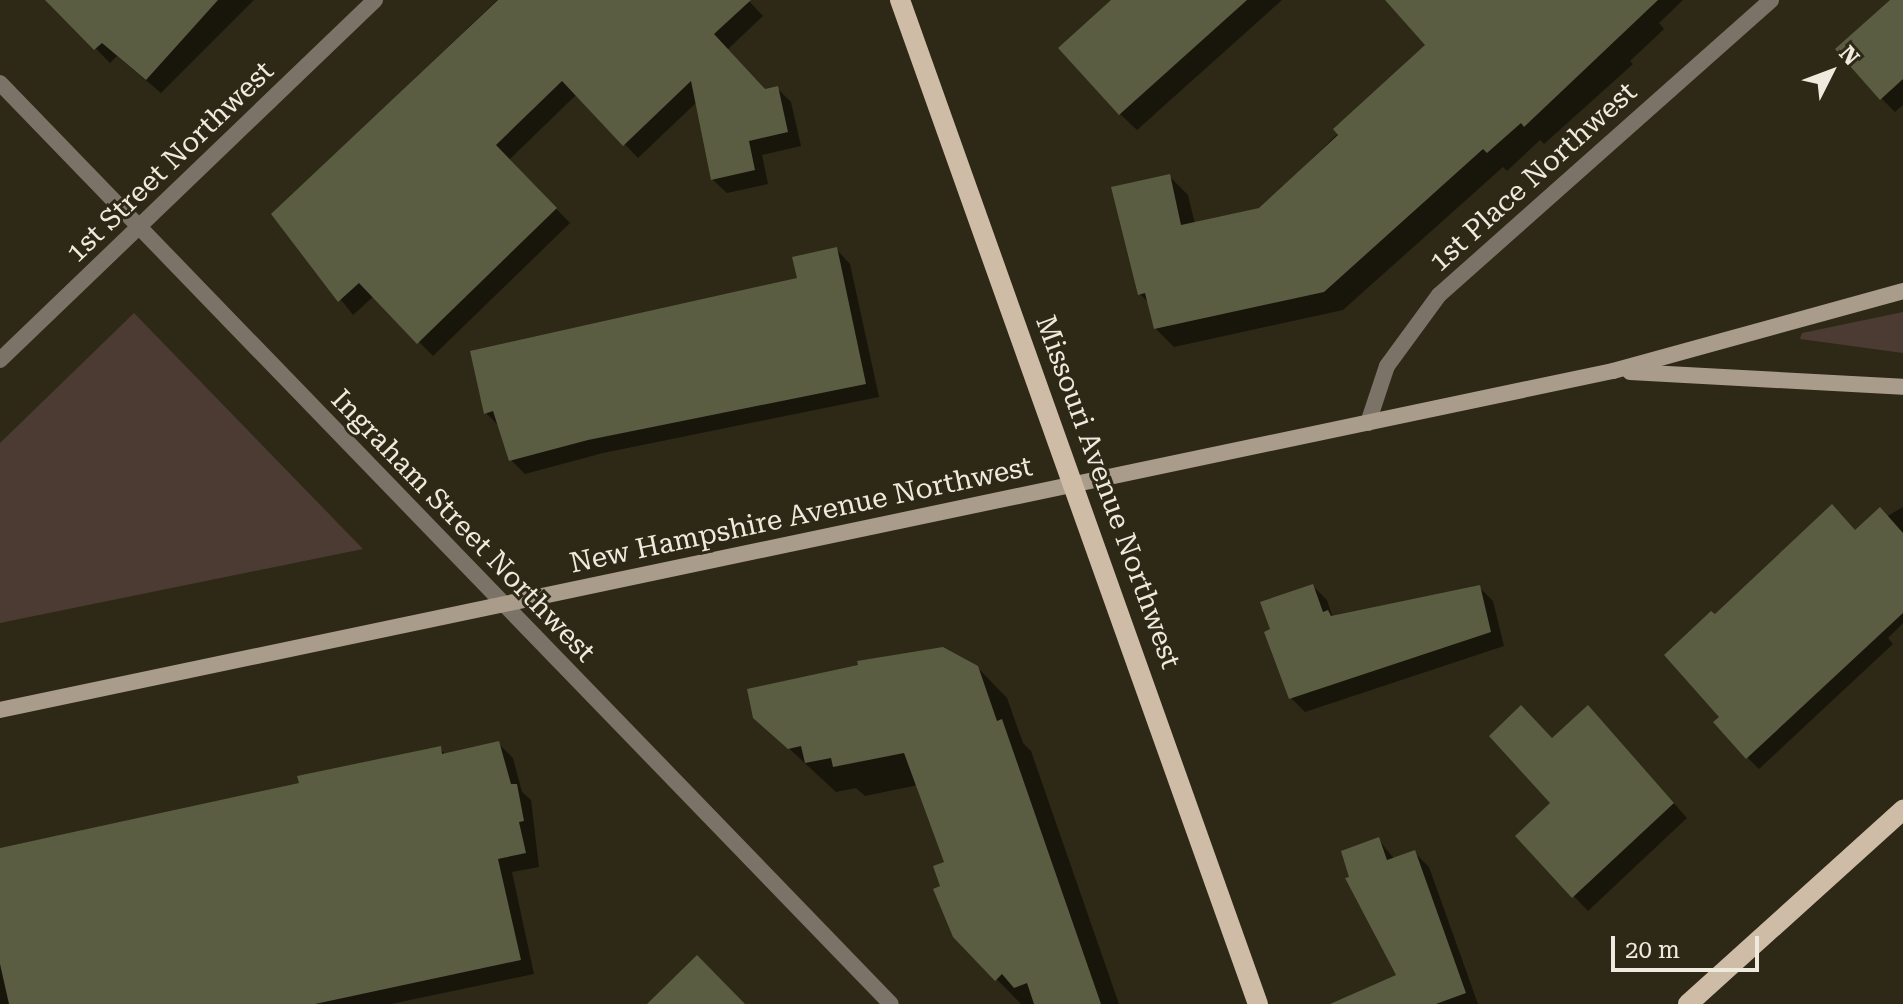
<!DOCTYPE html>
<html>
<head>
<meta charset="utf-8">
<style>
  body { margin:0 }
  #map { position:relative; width:1903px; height:1004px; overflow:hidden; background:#2e2816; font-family:"Roboto Serif",serif }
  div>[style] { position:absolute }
  .green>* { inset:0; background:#4b3b33 }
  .shadow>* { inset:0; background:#0007 }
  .building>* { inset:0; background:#5a5d41 }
  .street>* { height:16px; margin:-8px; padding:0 8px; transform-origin:8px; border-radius:8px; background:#7b7268 }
  .secondary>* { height:16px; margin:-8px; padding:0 8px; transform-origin:8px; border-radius:8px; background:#aa9c8b }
  .primary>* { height:20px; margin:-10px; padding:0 10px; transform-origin:10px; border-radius:10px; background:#cfbca7 }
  span { translate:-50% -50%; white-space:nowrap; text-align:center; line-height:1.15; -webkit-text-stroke:6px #2e2816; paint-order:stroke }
  .street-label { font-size:28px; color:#eeeade }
  .north { position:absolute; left:1791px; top:32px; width:80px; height:80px; -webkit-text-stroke:6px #2e2816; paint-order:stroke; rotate:48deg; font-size:22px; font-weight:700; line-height:32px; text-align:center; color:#eeeade }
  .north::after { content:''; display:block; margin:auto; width:28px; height:36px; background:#eeeade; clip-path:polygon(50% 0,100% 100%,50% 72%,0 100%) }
  .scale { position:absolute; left:1611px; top:936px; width:148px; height:36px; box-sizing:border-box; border:4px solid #eeeade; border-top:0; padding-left:10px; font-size:24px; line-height:28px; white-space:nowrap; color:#eeeade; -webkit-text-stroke:6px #2e2816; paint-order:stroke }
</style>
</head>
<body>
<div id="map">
  <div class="green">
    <i style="clip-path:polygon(1903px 312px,1903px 353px,1800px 339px,1802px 333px)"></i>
    <i style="clip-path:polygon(134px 313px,363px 549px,0 623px,0 443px)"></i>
  </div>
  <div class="shadow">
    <i style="clip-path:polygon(76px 0,254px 0,161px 93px,117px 56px,110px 63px,62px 14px)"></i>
    <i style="clip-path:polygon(497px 0,748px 0,763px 16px,727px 50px,765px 91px,777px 88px,791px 102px,801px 146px,762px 155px,768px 184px,727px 193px,712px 179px,697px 102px,638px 158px,577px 94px,509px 160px,570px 223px,433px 356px,374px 296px,353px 315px,273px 214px)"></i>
    <i style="clip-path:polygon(1114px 0,1282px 0,1137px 130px,1120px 114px)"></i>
    <i style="clip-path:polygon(1387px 0,1683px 0,1659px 23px,1664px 29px,1630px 61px,1633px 64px,1544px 144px,1540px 140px,1507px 171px,1503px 167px,1343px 310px,1174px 347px,1155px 328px,1150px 304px,1140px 294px,1169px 176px,1188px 195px,1195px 224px,1260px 210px,1428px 45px)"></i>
    <i style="clip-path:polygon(1893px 0,1903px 0,1903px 105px,1895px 112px,1881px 98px)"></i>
    <i style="clip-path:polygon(836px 249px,850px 264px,879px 397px,603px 453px,525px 474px,511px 460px,500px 427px,486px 413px,799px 280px)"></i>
    <i style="clip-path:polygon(1903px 507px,1903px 623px,1888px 638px,1893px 644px,1759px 769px,1747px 757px,1715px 617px)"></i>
    <i style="clip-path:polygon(1313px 586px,1327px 600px,1333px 618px,1479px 587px,1493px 601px,1504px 646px,1305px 712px,1291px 698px,1266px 633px)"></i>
    <i style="clip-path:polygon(977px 667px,1007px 698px,1023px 743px,1031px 751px,1119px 1004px,1021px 1004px,955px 936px,943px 887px,946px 863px,918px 785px,865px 796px,856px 788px,836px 792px,755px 717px)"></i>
    <i style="clip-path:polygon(1602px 722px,1687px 818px,1588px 911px,1517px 836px,1553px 804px,1552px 741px)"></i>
    <i style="clip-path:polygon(498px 743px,513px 758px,522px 792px,531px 800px,539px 867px,512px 872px,534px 974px,391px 1004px,0 1004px,0 848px,301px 785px,440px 749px,446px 755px)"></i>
    <i style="clip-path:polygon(1378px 839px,1395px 860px,1415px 853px,1429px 867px,1478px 1004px,1396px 1004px,1398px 977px)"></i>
  </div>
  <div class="building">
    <i style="clip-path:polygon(45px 0,218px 0,146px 80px,102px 43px,94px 50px)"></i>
    <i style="clip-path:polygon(498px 0,751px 0,714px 34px,765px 89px,778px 86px,788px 132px,749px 141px,755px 170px,711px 180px,691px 81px,623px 146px,562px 81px,496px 145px,557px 208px,417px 344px,359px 283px,338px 302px,271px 214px)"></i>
    <i style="clip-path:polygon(1111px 0,1247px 0,1119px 115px,1058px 48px)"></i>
    <i style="clip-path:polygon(1385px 0,1658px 0,1524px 127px,1521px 123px,1487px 153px,1483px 149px,1324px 292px,1154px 329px,1145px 293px,1138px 295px,1111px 187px,1170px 174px,1181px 225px,1259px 208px,1338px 135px,1333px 129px,1425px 45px)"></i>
    <i style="clip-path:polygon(1890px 0,1903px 0,1903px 79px,1880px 100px,1835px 49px)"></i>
    <i style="clip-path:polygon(837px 247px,866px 384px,588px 440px,509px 461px,493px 411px,484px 414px,470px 351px,797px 278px,792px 257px)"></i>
    <i style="clip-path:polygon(1832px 504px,1855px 530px,1880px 507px,1903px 533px,1903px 613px,1746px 759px,1713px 722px,1719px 717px,1664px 655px,1711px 611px,1715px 614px)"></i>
    <i style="clip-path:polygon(1313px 584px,1323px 612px,1328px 610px,1331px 616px,1480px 585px,1491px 632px,1289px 699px,1264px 632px,1270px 629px,1260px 602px)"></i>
    <i style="clip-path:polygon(943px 647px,978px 666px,997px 721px,1002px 719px,1101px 1004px,1034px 1004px,1027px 983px,1014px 988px,1002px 974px,995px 981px,953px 937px,933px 889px,940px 886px,933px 866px,944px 862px,904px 753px,833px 767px,831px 758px,805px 763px,801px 746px,788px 749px,753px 718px,747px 689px,858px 665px,857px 661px)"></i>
    <i style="clip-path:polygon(1521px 705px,1552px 738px,1588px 705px,1674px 803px,1572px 898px,1515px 836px,1550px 803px,1489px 736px)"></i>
    <i style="clip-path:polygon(499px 741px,511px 784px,517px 784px,524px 821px,519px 822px,526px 853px,498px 859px,521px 960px,315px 1004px,9px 1004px,0 964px,0 848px,299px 783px,297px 776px,441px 746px,442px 754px)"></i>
    <i style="clip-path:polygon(1379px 837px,1387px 860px,1415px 850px,1466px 993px,1436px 1004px,1330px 1004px,1396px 975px,1345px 878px,1349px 877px,1341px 851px)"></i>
    <i style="clip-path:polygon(697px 955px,745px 1004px,647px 1004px)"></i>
  </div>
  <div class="street">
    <i style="left:0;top:83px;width:1281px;rotate:45.95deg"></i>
    <i style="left:0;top:360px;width:520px;rotate:-43.83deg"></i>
    <i style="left:1368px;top:423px;width:60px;rotate:-71.6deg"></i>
    <i style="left:1387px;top:366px;width:88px;rotate:-53.8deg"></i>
    <i style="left:1439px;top:295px;width:444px;rotate:-41.6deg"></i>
  </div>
  <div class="secondary">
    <i style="left:1630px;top:372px;width:273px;rotate:3.1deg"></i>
    <i style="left:0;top:710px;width:1648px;rotate:-11.87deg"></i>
    <i style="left:1613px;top:371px;width:301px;rotate:-15.4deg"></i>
  </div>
  <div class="primary">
    <i style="left:900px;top:0;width:1066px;rotate:70.38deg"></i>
    <i style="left:1688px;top:1004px;width:290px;rotate:-42.1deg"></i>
  </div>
  <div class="street-label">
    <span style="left:170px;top:162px;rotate:-44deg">1st Street Northwest</span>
    <span style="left:1533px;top:177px;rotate:-42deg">1st Place Northwest</span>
    <span style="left:1108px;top:492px;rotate:70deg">Missouri Avenue Northwest</span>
    <span style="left:801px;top:515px;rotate:-12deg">New Hampshire Avenue Northwest</span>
    <span style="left:463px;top:526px;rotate:46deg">Ingraham Street Northwest</span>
  </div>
  <div class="north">N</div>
  <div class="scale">20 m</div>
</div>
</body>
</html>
